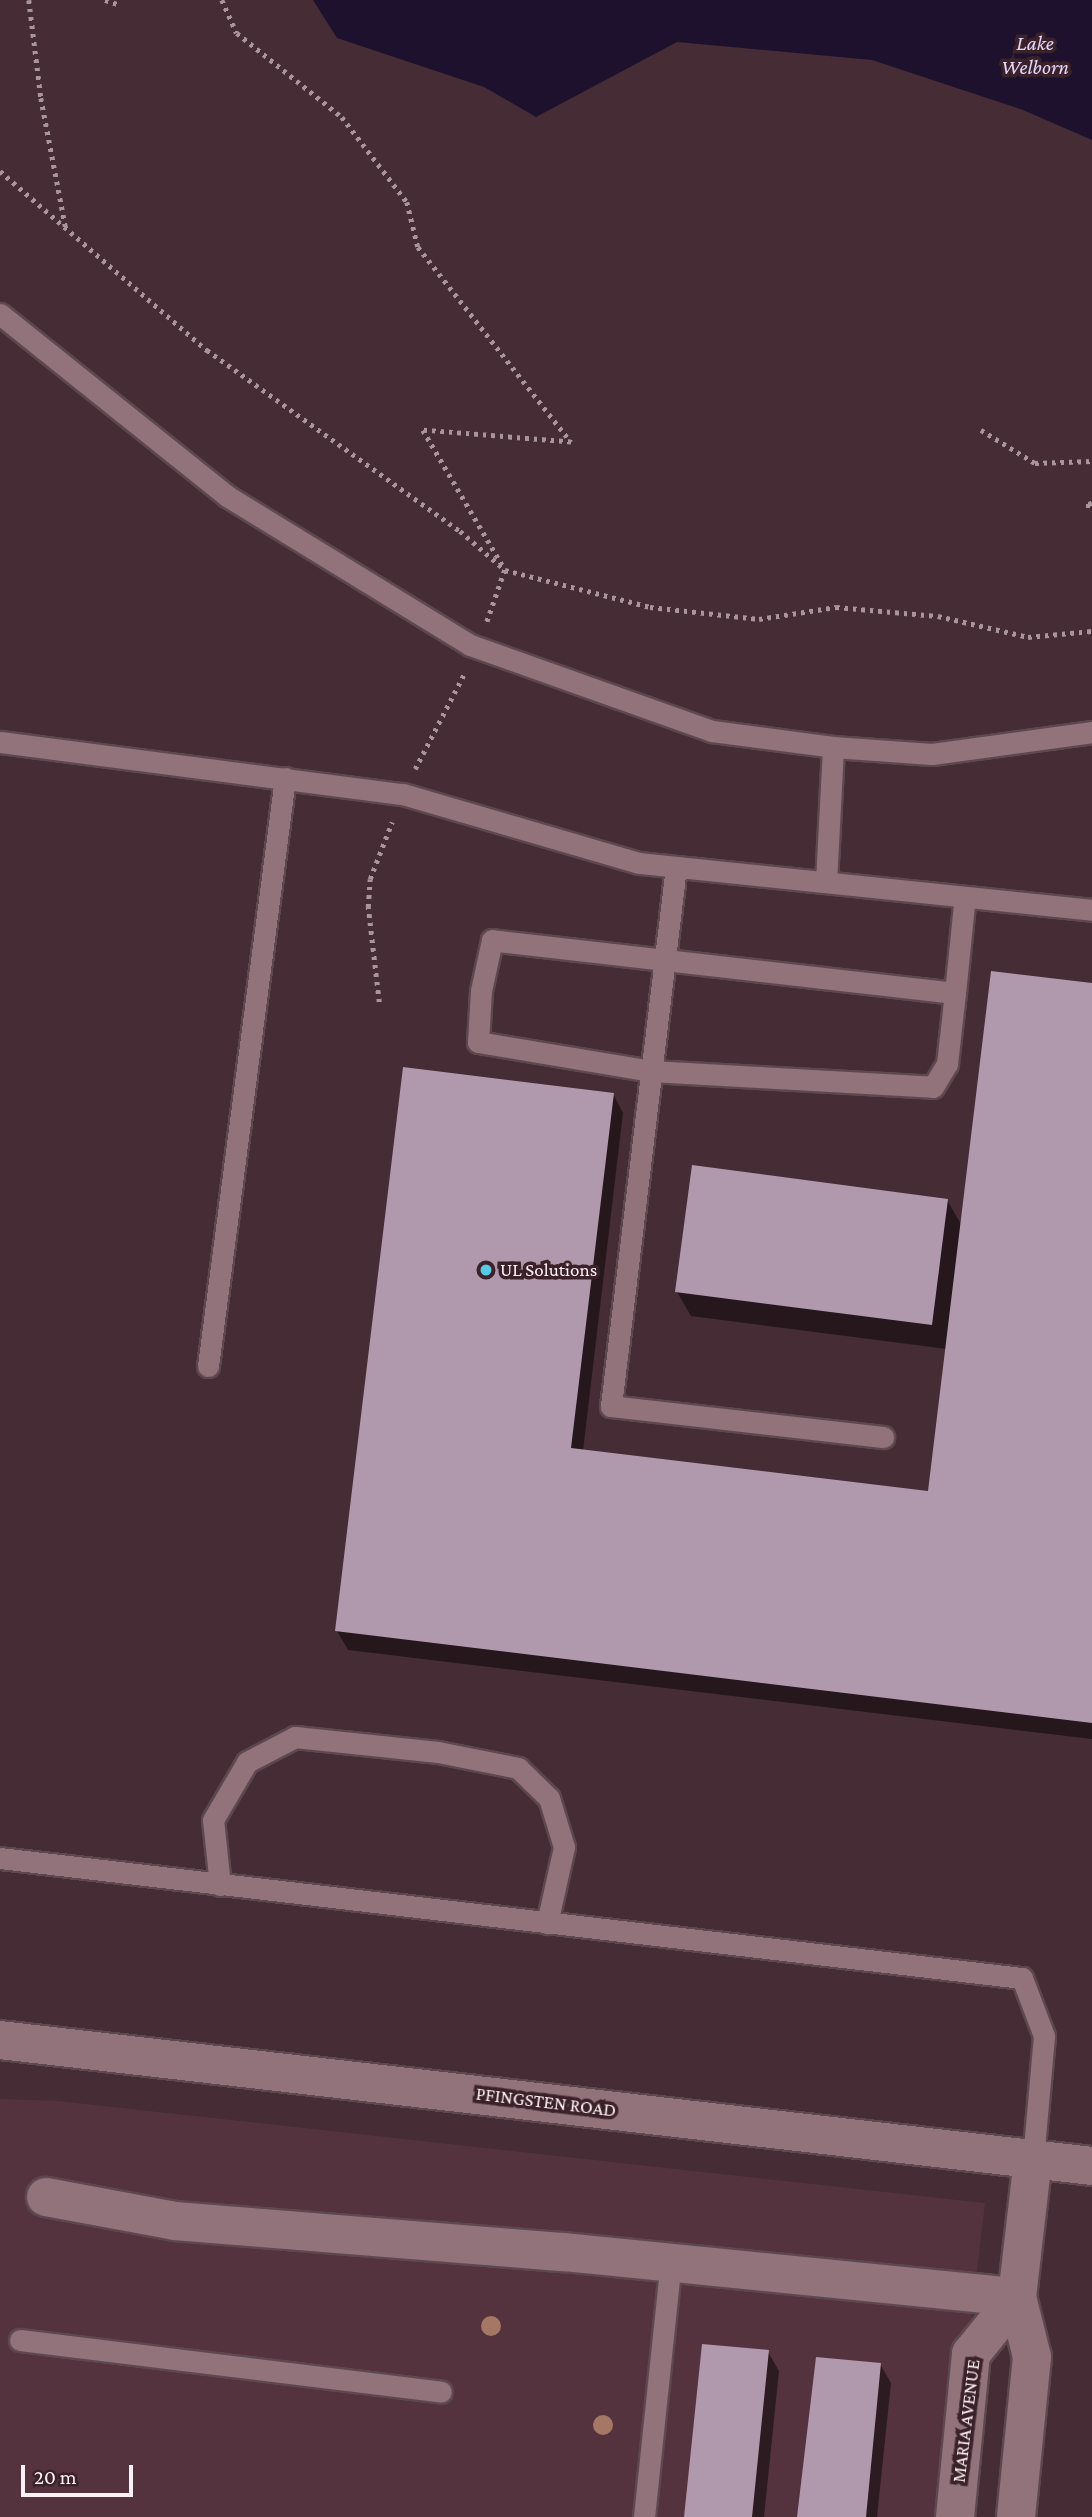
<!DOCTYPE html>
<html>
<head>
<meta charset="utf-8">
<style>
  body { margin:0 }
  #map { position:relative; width:1092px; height:2517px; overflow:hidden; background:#462c34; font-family:"Crimson Pro",serif }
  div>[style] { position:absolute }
  .built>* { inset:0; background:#54333f }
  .water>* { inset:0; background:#1d112e }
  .shadow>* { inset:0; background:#0007 }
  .building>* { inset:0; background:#b098ad }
  .path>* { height:4.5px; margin-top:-2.25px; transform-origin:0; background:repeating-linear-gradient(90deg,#a9969c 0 3.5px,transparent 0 8.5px) }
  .roads { filter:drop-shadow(2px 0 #5e4850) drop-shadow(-2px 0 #5e4850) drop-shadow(0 2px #5e4850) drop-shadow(0 -2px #5e4850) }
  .service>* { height:21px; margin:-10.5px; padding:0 10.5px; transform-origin:10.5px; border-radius:10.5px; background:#92737c }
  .minor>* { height:38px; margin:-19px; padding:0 19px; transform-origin:19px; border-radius:19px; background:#92737c }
  .secondary>* { height:38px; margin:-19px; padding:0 19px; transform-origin:19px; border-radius:19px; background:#92737c }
  .trees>* { width:20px; height:20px; margin:-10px; border-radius:50%; background:#a47865 }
  .dots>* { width:19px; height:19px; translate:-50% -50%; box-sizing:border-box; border:4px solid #3b222a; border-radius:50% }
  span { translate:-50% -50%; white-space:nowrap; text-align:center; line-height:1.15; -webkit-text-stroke:7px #3b222a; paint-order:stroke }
  .poi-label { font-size:19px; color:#fff1f5 }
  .left { translate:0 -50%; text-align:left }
  .street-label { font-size:19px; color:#fff1f5 }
  .water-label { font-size:21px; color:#e3d6fb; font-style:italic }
  .scale { position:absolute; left:21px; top:2465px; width:112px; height:32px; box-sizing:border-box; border:4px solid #fff1f5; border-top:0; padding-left:9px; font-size:21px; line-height:24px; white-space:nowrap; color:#fff1f5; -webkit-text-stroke:5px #3b222a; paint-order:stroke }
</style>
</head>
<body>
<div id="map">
  <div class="built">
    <i style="clip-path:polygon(0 2099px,58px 2101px,985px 2203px,948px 2517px,0 2517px)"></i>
  </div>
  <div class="water">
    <i style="clip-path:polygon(313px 0,1092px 0,1092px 140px,1023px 110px,872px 60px,677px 42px,536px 117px,484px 87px,337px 38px)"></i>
  </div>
  <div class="shadow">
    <i style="clip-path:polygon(1092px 985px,1092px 1739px,348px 1650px,337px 1631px,613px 1094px,623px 1113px,583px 1451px,930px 1493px,947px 1349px,691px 1316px,677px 1292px,947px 1200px,962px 1226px)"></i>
    <i style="clip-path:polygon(768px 2352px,779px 2371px,764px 2517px,685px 2517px)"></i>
    <i style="clip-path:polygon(880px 2364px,891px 2383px,877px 2517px,799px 2517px)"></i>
  </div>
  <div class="building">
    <i style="clip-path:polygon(991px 971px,1092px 983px,1092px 1723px,335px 1631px,403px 1067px,614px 1093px,571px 1448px,928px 1491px)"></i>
    <i style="clip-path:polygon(692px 1165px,948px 1199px,932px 1325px,675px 1292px)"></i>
    <i style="clip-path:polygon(702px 2344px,769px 2350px,752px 2517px,684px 2517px)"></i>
    <i style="clip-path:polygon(816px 2357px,881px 2363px,866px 2517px,797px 2517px)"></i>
  </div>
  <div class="path">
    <i style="left:29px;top:0;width:99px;rotate:83deg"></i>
    <i style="left:41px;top:98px;width:133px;rotate:79.2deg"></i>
    <i style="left:105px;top:0;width:16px;rotate:18deg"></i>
    <i style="left:222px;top:0;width:36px;rotate:66deg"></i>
    <i style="left:237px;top:33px;width:134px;rotate:38.7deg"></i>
    <i style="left:342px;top:117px;width:107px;rotate:52.6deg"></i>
    <i style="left:407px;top:202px;width:46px;rotate:76.3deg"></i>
    <i style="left:418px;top:247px;width:248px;rotate:51.9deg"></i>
    <i style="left:571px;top:442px;width:148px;rotate:-175.4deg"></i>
    <i style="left:423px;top:430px;width:162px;rotate:59.6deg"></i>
    <i style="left:505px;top:570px;width:55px;rotate:109.1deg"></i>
    <i style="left:0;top:171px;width:274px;rotate:40.9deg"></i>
    <i style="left:207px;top:350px;width:311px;rotate:35.6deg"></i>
    <i style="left:460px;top:531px;width:60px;rotate:40.9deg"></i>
    <i style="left:505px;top:570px;width:150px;rotate:14.3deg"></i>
    <i style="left:650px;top:607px;width:110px;rotate:6.3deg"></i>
    <i style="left:759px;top:619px;width:78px;rotate:-8.9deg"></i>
    <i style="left:836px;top:607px;width:102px;rotate:5deg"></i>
    <i style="left:938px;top:616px;width:92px;rotate:13.1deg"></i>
    <i style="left:1028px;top:637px;width:64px;rotate:-5.4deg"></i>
    <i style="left:981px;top:430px;width:63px;rotate:31.4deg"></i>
    <i style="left:1035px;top:463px;width:57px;rotate:-2deg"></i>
    <i style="left:1092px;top:503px;width:7px;rotate:153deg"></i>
    <i style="left:1086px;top:506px;width:6px"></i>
    <i style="left:415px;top:769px;width:107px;rotate:-62.7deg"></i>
    <i style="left:379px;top:1002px;width:96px;rotate:-96.6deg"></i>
    <i style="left:368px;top:907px;width:28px;rotate:-86deg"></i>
    <i style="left:370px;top:879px;width:61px;rotate:-68.9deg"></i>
  </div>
  <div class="roads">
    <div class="service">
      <i style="left:0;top:314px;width:291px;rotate:38.7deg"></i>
      <i style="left:227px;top:496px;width:285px;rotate:31.5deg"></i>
      <i style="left:470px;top:645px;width:257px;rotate:19.6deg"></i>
      <i style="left:712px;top:731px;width:122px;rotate:7.5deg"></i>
      <i style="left:833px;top:747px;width:99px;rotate:4deg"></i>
      <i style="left:932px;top:754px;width:162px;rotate:-7.8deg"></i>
      <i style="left:0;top:742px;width:406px;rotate:7.4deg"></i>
      <i style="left:403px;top:794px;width:246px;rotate:16.3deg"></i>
      <i style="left:639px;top:863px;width:455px;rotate:5.9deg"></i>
      <i style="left:676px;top:867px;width:543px;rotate:96.88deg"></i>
      <i style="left:611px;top:1406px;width:274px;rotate:6.5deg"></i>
      <i style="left:826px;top:882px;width:135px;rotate:-87deg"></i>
      <i style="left:955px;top:993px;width:466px;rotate:-173.5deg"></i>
      <i style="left:492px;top:940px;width:52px;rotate:102.2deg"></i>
      <i style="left:481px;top:991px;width:51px;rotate:93.4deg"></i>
      <i style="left:478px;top:1042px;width:175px;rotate:9.5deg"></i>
      <i style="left:651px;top:1071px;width:282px;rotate:3.2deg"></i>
      <i style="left:933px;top:1087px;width:27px;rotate:-59deg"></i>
      <i style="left:947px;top:1064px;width:71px;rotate:-83.6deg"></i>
      <i style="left:955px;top:993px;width:88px;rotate:-84.2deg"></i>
      <i style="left:964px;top:905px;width:8px;rotate:-76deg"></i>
      <i style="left:208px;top:1366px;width:593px;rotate:-82.54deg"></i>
      <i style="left:0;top:1858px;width:1029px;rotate:6.7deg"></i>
      <i style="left:1022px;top:1978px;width:62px;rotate:69.2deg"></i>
      <i style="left:1044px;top:2036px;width:123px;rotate:95.1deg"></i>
      <i style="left:220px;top:1885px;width:65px;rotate:-96.1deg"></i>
      <i style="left:213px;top:1820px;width:67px;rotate:-59.6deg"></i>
      <i style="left:247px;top:1762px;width:54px;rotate:-27.5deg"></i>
      <i style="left:295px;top:1737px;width:144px;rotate:6deg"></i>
      <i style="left:438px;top:1752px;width:82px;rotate:11.3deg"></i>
      <i style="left:518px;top:1768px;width:43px;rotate:44.1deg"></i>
      <i style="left:549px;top:1798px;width:51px;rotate:73deg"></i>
      <i style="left:564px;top:1847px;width:78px;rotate:102.6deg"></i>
      <i style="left:20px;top:2340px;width:424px;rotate:7deg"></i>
      <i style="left:644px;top:2517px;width:256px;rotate:-84deg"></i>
    </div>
    <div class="minor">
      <i style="left:46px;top:2197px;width:131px;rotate:10.5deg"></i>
      <i style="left:175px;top:2221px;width:390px;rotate:4.6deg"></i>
      <i style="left:564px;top:2252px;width:455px;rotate:5.7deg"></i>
      <i style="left:955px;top:2517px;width:164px;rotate:-84.4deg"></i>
      <i style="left:971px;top:2354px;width:73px;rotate:-51.1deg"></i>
      <i style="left:1016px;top:2517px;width:161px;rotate:-84.3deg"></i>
      <i style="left:1032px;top:2357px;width:62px;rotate:-104deg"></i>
      <i style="left:1017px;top:2297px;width:139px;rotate:-83.4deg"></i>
    </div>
    <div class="secondary">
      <i style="left:0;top:2040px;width:1099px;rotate:6.58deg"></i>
    </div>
  </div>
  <div class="trees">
    <i style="left:491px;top:2326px"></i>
    <i style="left:603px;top:2425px"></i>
  </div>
  <div class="dots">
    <i style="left:486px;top:1270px;background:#58c9e3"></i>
  </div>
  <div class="poi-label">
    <span class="left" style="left:500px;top:1270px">UL Solutions</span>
  </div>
  <div class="street-label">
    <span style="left:546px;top:2102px;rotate:7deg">PFINGSTEN ROAD</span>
    <span style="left:966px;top:2421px;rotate:-83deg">MARIA AVENUE</span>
  </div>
  <div class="water-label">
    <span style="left:1035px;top:55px">Lake<br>Welborn</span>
  </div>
  <div class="scale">20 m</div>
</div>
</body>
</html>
